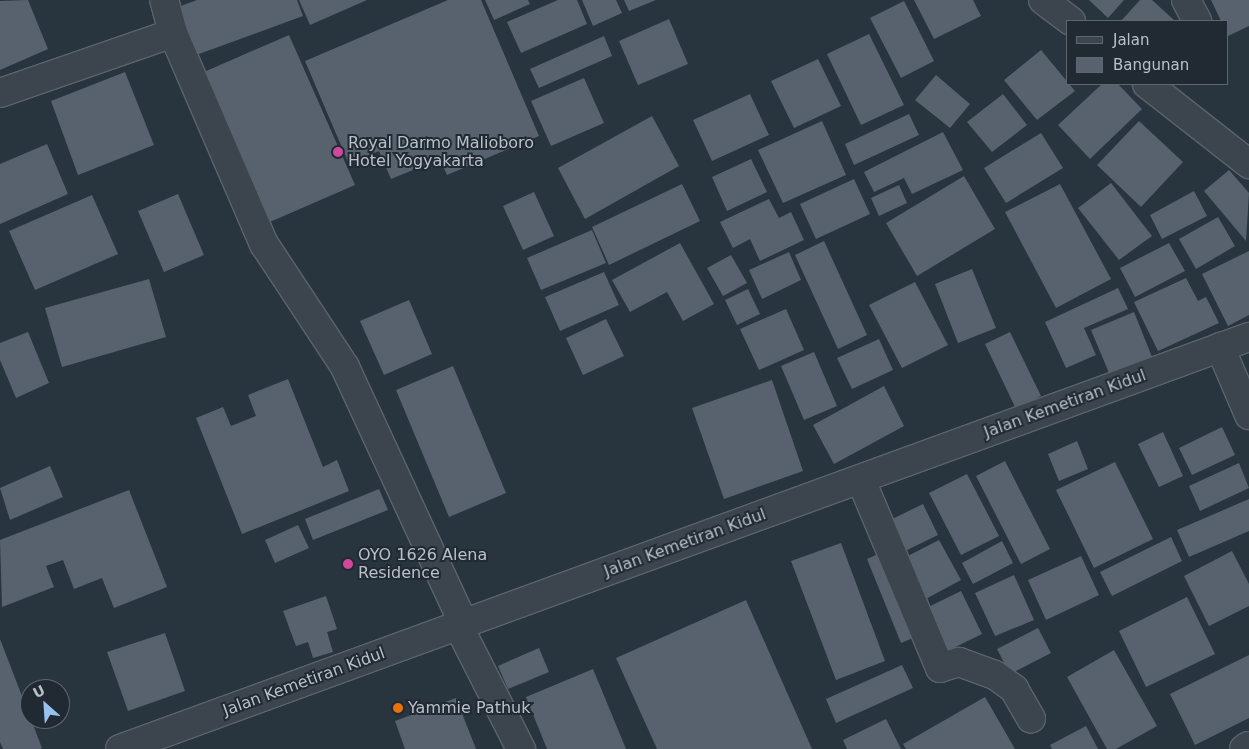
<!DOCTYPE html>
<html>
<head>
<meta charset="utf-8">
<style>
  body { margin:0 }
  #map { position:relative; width:1249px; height:749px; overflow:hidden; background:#28343e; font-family:"DejaVu Sans",sans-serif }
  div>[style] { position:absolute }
  .building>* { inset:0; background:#57626e }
  .roads { filter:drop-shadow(1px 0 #5a636c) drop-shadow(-1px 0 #5a636c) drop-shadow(0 1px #5a636c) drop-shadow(0 -1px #5a636c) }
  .minor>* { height:28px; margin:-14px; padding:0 14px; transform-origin:14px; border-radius:14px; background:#3c454e }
  .tertiary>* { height:28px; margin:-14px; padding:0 14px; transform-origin:14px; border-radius:14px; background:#3c454e }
  .dots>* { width:14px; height:14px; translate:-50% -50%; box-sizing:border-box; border:2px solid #212a33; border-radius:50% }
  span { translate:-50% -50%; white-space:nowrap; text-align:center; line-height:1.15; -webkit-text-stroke:4px #212a33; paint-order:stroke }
  .poi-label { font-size:16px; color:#b9c0c9 }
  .left { translate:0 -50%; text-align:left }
  .street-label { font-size:16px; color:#b9c0c9 }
  .legend { position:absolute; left:1066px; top:20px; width:162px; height:65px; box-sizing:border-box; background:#212a33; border:1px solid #5e666f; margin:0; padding:6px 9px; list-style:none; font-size:15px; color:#b9c0c9 }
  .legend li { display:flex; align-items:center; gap:10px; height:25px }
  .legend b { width:25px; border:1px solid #5e666f }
  .north { position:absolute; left:20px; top:679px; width:50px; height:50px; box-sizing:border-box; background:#212a33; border:1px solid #5e666f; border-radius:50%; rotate:334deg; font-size:14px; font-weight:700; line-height:20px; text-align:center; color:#b9c0c9 }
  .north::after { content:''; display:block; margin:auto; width:18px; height:22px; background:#99c1ee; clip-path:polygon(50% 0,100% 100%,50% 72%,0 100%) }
</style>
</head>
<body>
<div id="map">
  <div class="building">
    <i style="clip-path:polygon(28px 0,48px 49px,0 70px,0 1px)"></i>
    <i style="clip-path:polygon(197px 0,297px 0,303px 16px,188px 58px,170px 10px)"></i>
    <i style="clip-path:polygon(299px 0,367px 0,310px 25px)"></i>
    <i style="clip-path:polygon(448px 0,481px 0,539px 136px,447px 175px,440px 159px,391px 179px,379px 151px,349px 164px,305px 61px)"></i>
    <i style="clip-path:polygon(485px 0,528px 0,530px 4px,494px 20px)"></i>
    <i style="clip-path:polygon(558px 0,577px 0,587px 24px,521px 53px,507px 22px)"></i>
    <i style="clip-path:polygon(582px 0,616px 0,622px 13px,593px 26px)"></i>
    <i style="clip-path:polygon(624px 0,656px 0,629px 11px)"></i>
    <i style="clip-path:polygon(914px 0,973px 0,981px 16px,934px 39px)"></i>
    <i style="clip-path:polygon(1089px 0,1124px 0,1108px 18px)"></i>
    <i style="clip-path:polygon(1140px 0,1152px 0,1175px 21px,1121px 21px)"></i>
    <i style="clip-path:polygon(1211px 0,1249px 0,1249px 26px,1228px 36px,1228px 21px,1221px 21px)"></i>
    <i style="clip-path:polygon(904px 1px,934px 61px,901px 78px,870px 18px)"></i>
    <i style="clip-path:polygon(669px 19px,688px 64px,638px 85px,619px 41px)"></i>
    <i style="clip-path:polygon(869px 34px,904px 105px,861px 125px,827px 54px)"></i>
    <i style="clip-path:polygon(289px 35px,355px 185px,263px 225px,197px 75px)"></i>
    <i style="clip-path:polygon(604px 36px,612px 56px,539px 88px,530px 69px)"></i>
    <i style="clip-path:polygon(1041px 50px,1075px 91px,1037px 120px,1004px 80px)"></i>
    <i style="clip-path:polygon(818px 59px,841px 106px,794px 128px,771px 81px)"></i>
    <i style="clip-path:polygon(125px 72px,154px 145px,78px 175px,51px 101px)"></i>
    <i style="clip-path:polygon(936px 75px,970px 104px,950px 128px,915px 100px)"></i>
    <i style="clip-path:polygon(584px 78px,604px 123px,551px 146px,531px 101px)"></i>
    <i style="clip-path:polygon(1102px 84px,1118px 84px,1142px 109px,1090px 159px,1058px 125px)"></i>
    <i style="clip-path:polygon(750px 94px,769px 135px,712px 161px,693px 120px)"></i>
    <i style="clip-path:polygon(1003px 94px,1027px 125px,992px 152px,967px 122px)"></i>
    <i style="clip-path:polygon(909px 114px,919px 135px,854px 165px,845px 144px)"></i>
    <i style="clip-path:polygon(652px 116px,679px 166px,585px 219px,558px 168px)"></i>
    <i style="clip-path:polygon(822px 121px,846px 175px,783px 203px,758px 150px)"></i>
    <i style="clip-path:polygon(1139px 121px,1183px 162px,1141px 207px,1097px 165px)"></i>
    <i style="clip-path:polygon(943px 132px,963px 170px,912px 194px,904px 178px,874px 192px,864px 172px)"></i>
    <i style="clip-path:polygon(1041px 133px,1063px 168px,1006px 203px,984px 168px)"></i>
    <i style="clip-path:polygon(47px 144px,68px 194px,0 224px,0 164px)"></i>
    <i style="clip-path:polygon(751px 159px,767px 192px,727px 211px,712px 177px)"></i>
    <i style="clip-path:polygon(1229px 170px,1249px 193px,1246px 241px,1204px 191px)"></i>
    <i style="clip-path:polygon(964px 176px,995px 229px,917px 276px,886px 223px)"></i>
    <i style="clip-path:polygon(854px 179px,870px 214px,816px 239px,800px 204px)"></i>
    <i style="clip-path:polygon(1111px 183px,1152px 236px,1119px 260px,1078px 208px)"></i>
    <i style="clip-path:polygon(682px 184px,700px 221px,609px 265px,592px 227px)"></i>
    <i style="clip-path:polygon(1060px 184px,1111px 279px,1056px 308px,1005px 212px)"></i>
    <i style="clip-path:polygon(899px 185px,907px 203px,879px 216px,871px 198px)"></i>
    <i style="clip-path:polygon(1194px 191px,1207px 216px,1162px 239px,1150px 215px)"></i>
    <i style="clip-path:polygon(534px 192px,554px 236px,523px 250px,503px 206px)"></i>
    <i style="clip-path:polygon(178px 194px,204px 255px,164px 272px,138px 211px)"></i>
    <i style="clip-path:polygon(92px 195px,118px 254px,35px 290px,9px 231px)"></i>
    <i style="clip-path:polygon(769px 199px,779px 218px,791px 212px,804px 240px,760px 261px,750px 239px,733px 248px,720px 222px)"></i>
    <i style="clip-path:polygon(1218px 217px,1235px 246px,1196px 269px,1179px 239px)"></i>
    <i style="clip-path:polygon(592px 230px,606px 263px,541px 290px,527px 258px)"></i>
    <i style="clip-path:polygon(824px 241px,867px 335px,838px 349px,795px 255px)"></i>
    <i style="clip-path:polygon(680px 243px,714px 304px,683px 321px,667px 292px,630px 312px,612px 280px)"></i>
    <i style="clip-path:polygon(1169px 243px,1185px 271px,1135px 297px,1120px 268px)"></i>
    <i style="clip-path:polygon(1249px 251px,1249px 315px,1228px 326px,1202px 274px)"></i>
    <i style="clip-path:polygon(789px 252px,801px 280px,762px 299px,749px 270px)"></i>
    <i style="clip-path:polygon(731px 255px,747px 283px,723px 296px,707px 268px)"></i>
    <i style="clip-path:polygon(972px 269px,996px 328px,958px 343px,935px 284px)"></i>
    <i style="clip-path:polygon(604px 272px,619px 305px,560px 331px,545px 297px)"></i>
    <i style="clip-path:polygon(1186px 278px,1198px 301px,1206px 297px,1219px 323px,1158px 351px,1134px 302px)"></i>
    <i style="clip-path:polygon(149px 279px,166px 337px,62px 367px,45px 308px)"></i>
    <i style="clip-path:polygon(915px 282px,948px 345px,902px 368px,869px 305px)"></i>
    <i style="clip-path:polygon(1118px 288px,1128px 309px,1084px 328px,1096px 355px,1066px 368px,1045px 322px)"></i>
    <i style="clip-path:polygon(748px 289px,760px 314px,737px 325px,725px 300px)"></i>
    <i style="clip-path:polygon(409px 300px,432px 354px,384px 375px,360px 321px)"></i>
    <i style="clip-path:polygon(786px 309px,804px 350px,759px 370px,740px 329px)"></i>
    <i style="clip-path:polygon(1134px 312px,1154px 362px,1112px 380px,1091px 330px)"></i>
    <i style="clip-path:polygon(606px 319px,624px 356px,583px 375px,566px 338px)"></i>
    <i style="clip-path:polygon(28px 332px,49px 383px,16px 398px,0 360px,0 343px)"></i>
    <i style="clip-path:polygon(1010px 332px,1041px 396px,1016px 409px,985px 344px)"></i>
    <i style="clip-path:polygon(879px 339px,893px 370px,852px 389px,837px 358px)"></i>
    <i style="clip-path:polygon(814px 352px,837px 406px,804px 420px,781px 366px)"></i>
    <i style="clip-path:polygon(453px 366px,506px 493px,449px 517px,396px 390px)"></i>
    <i style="clip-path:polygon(288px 379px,323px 467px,337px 460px,349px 491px,242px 534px,196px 418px,223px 407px,231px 426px,256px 416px,248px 395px)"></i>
    <i style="clip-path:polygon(772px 380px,803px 471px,724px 499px,692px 408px)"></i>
    <i style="clip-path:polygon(884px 386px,904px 426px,834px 464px,813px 425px)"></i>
    <i style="clip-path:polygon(1222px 427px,1235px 455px,1192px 475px,1179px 448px)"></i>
    <i style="clip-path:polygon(1163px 432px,1183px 476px,1159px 487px,1138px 444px)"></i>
    <i style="clip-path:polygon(1077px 441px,1088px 469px,1059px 481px,1048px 454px)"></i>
    <i style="clip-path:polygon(1005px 461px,1050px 549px,1021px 564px,976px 476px)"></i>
    <i style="clip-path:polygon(1115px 462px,1153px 539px,1094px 568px,1056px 490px)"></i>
    <i style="clip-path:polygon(1239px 463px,1249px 488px,1200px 511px,1189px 486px)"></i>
    <i style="clip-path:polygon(50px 466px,63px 497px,10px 520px,0 488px)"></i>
    <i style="clip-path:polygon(967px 474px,999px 536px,961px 555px,929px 493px)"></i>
    <i style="clip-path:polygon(379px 489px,388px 510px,313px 540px,305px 519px)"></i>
    <i style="clip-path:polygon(129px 490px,167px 587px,114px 608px,102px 578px,74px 589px,63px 560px,46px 566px,54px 587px,2px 607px,0 540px)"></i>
    <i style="clip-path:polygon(1249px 499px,1249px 531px,1189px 557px,1177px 530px)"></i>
    <i style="clip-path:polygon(923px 504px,938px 535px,899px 554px,884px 523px)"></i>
    <i style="clip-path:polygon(298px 525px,309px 548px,275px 563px,265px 540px)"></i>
    <i style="clip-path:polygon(1171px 537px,1182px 561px,1112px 596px,1100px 572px)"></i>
    <i style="clip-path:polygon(939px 540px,961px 580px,922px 601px,900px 560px)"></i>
    <i style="clip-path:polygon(1002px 541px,1013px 563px,973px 584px,962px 563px)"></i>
    <i style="clip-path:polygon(841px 543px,885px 661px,836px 680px,791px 561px)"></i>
    <i style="clip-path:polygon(887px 550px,922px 634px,901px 643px,867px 559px)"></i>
    <i style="clip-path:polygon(1232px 551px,1249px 584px,1249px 606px,1209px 626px,1184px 576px)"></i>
    <i style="clip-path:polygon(1081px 556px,1099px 595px,1046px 620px,1028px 580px)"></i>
    <i style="clip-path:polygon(1014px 575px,1034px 620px,995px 636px,975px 593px)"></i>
    <i style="clip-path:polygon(961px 591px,982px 634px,941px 654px,920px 611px)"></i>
    <i style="clip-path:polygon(326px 596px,337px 629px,327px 632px,333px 652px,313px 658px,308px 642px,296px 646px,283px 611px)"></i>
    <i style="clip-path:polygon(1187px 597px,1215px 654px,1146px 687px,1119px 631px)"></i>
    <i style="clip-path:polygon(746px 600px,812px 749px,657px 749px,616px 658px)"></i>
    <i style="clip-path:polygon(1038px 628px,1051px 653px,1010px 674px,997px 649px)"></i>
    <i style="clip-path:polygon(165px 633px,185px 691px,128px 711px,107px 652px)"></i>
    <i style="clip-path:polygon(0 639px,42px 748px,40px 749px,3px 749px,0 742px)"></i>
    <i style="clip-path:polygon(539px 648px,549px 672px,508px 689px,498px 666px)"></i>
    <i style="clip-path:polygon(1114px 650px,1157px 726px,1116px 749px,1107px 749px,1067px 677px)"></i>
    <i style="clip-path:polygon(1249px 655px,1249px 718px,1195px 745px,1170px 694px)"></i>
    <i style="clip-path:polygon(902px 665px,913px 688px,836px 723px,826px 699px)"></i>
    <i style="clip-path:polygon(593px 669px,626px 749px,547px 749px,526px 697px)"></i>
    <i style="clip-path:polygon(985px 697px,1015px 749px,906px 749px,903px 744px)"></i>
    <i style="clip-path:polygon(456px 698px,476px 749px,405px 749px,395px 721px)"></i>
    <i style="clip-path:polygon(886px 719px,901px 749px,847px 749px,843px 740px)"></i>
    <i style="clip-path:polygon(1086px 726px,1098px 749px,1052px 749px,1050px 745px)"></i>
  </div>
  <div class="roads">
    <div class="minor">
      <i style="left:1043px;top:0;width:35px;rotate:37deg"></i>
      <i style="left:1186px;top:0;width:24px;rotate:62deg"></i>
      <i style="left:173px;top:33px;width:230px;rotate:66.7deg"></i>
      <i style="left:264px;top:244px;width:147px;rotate:56.6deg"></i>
      <i style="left:345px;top:367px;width:284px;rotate:65.2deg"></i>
      <i style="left:1147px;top:84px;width:130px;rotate:38.1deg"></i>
      <i style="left:0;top:93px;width:183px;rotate:-19.1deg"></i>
      <i style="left:173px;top:33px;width:34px;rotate:-105deg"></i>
      <i style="left:1220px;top:347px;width:74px;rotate:66.9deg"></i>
      <i style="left:861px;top:480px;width:204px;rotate:67.2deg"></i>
      <i style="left:940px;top:668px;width:20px;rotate:-18deg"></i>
      <i style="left:959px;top:662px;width:38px;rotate:20deg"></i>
      <i style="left:995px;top:675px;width:24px;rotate:36deg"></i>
      <i style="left:1014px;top:689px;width:34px;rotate:60deg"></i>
      <i style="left:459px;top:627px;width:137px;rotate:63.1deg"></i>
      <i style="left:1244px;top:749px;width:5px;rotate:-37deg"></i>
    </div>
    <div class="tertiary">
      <i style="left:120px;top:749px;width:1202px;rotate:-20.05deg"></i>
    </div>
  </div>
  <div class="dots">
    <i style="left:338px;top:152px;background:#d1479c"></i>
    <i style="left:348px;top:564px;background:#d1479c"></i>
    <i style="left:398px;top:708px;background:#e8710a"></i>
  </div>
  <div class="poi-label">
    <span class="left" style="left:348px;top:152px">Royal Darmo Malioboro<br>Hotel Yogyakarta</span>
    <span class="left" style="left:358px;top:564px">OYO 1626 Alena<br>Residence</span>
    <span class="left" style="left:408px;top:708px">Yammie Pathuk</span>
  </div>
  <div class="street-label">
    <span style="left:1065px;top:404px;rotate:-20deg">Jalan Kemetiran Kidul</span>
    <span style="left:685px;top:543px;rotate:-20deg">Jalan Kemetiran Kidul</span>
    <span style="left:304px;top:682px;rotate:-20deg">Jalan Kemetiran Kidul</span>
  </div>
  <ul class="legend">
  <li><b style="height:6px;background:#3c454e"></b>Jalan</li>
  <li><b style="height:14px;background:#57626e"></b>Bangunan</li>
  </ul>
  <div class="north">U</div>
</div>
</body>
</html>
